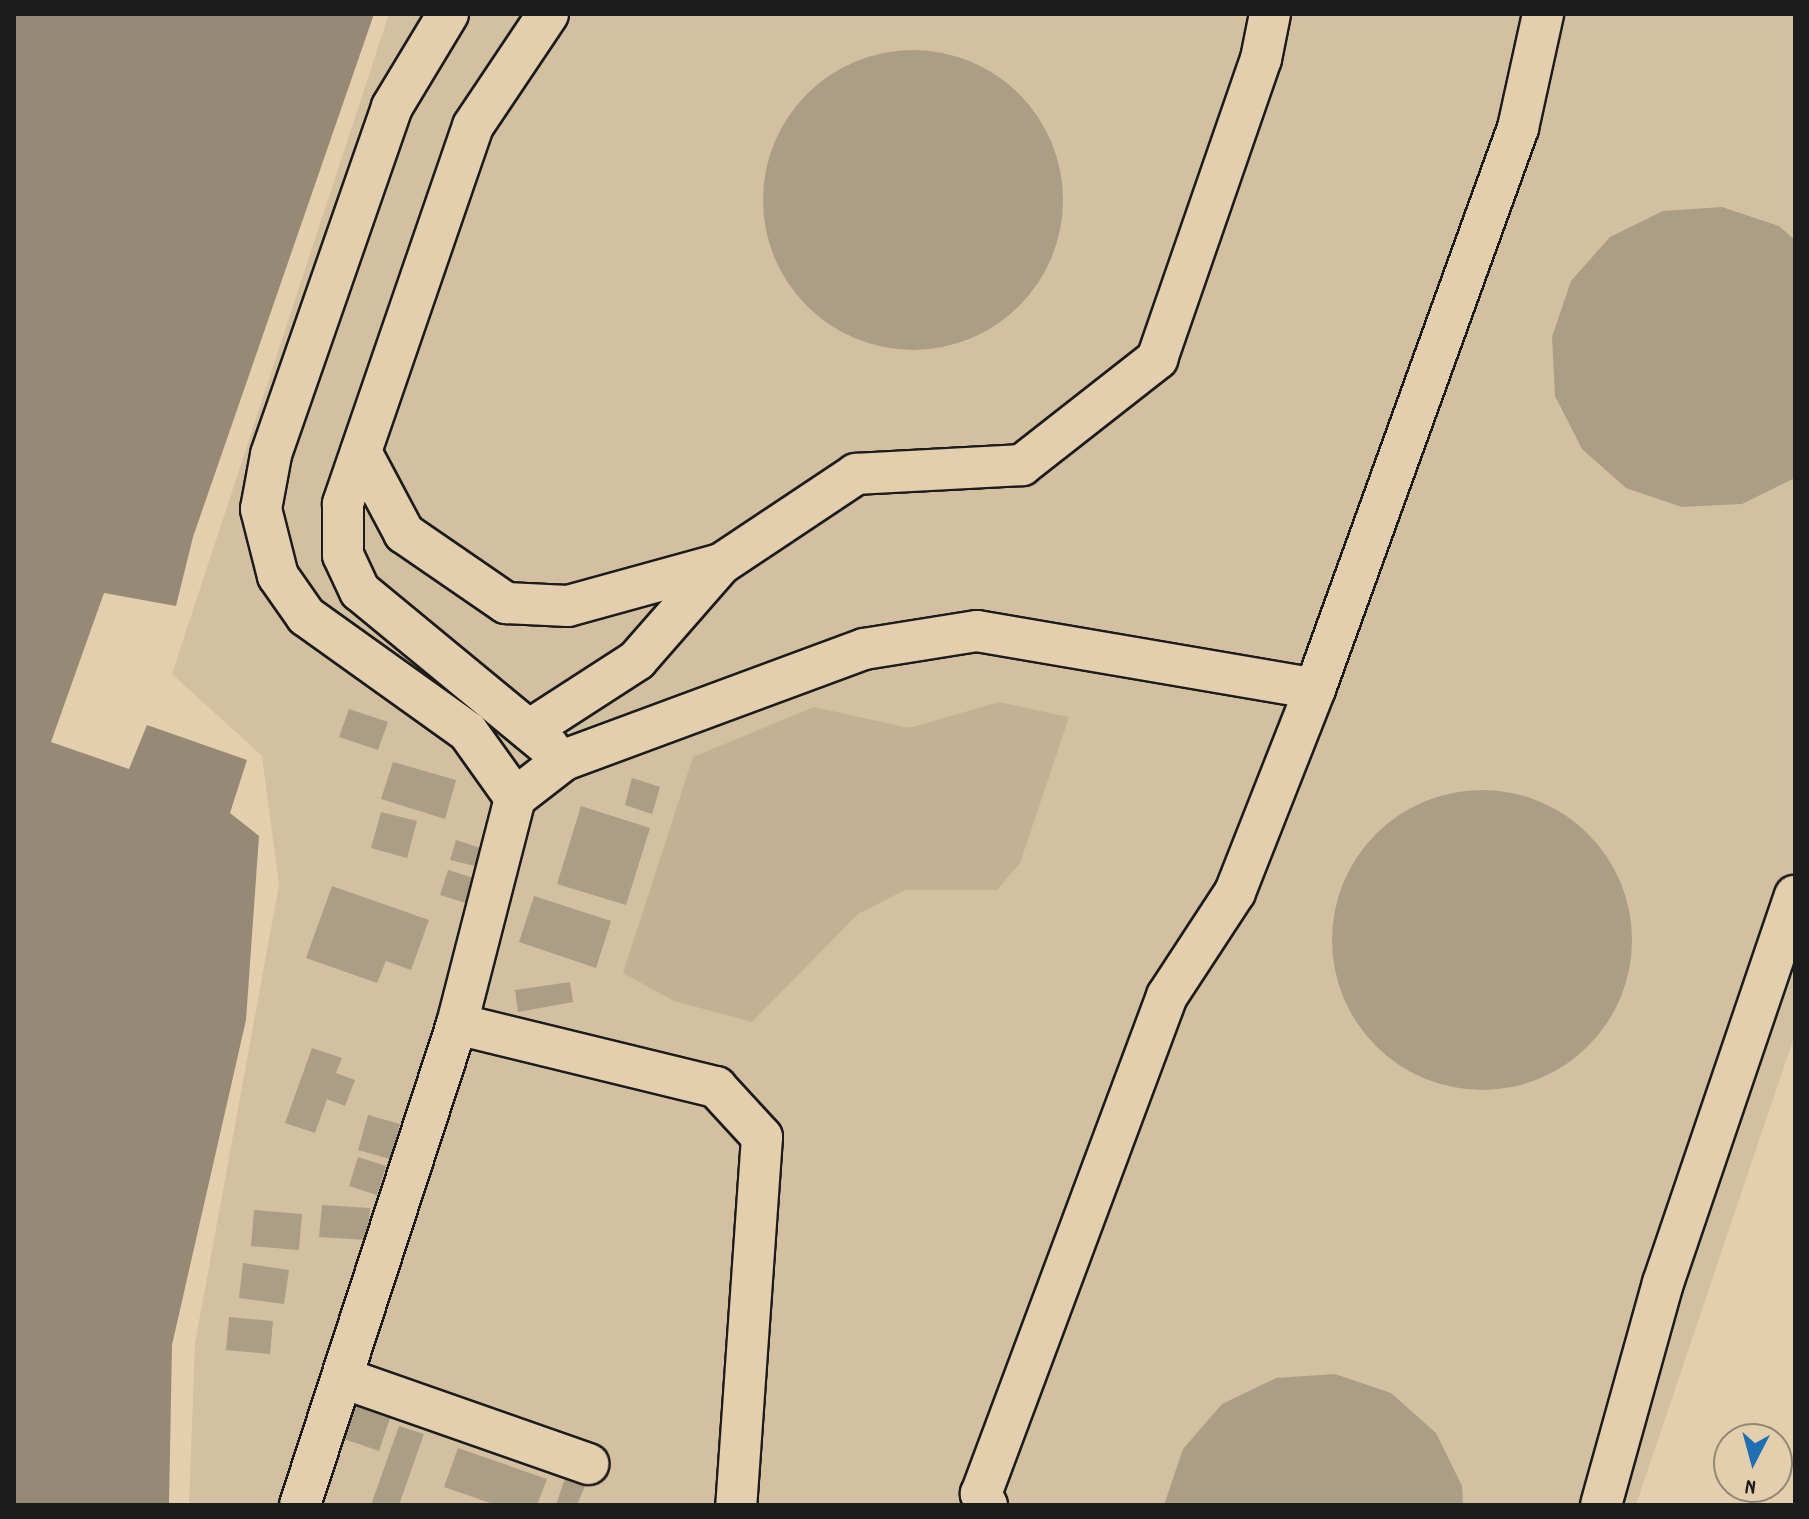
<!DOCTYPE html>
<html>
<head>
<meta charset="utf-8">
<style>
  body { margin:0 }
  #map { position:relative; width:1809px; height:1519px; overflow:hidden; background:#e3cfad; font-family:Dekko,sans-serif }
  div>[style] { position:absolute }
  .built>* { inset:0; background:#d2c0a1 }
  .green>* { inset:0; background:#c2b195 }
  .water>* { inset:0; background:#968a76 }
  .building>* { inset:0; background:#ac9d85 }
  .round { border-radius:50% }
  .roads { filter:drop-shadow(2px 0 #1c1c1c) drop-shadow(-2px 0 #1c1c1c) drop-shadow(0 2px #1c1c1c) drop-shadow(0 -2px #1c1c1c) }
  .minor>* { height:40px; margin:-20px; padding:0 20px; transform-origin:20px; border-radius:20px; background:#e3cfad }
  span { translate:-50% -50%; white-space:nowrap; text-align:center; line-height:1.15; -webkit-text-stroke:8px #e3cfad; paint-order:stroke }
  .frame { position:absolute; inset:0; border:16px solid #1c1c1c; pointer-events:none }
  .north { position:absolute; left:1713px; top:1423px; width:80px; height:80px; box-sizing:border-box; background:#e3cfad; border:2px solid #938773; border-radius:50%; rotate:186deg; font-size:22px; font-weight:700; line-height:32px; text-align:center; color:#1c1c1c }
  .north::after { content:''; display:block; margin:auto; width:28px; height:36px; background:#1f6fb2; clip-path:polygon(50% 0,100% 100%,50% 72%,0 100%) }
</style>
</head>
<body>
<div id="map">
  <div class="built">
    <i style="clip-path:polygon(389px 14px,1795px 14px,1795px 1034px,1636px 1505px,189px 1505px,195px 1343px,279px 885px,262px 756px,172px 674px)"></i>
  </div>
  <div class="green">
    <i style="clip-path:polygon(999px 702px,1069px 717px,1020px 863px,997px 890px,905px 890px,858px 914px,752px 1022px,674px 1001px,623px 973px,693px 757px,814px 707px,909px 728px)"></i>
  </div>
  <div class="water">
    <i style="clip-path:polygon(14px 14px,374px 14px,193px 537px,176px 606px,104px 593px,51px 742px,129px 769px,147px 725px,247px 760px,230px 813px,259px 836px,246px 1020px,172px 1345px,169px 1505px,14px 1505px)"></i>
  </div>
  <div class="building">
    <i class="round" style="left:763px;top:50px;width:300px;height:300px"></i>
    <i style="clip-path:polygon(1722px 207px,1779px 226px,1795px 240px,1795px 478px,1742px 504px,1682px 507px,1626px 488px,1582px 449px,1555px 396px,1552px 337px,1571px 281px,1610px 237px,1663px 211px)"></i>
    <i style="clip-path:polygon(349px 709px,388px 722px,378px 750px,339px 737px)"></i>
    <i style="clip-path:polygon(393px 762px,456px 780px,445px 819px,381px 799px)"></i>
    <i style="clip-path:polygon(632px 778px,660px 787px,652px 814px,625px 805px)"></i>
    <i class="round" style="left:1332px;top:790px;width:300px;height:300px"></i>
    <i style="clip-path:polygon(581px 806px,650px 828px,626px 905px,557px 884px)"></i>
    <i style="clip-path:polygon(381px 812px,417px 821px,407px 858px,371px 848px)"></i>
    <i style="clip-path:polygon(456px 840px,481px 848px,475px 866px,450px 860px)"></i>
    <i style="clip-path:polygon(448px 870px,477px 879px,469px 904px,440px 895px)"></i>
    <i style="clip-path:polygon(332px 886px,429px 920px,411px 970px,386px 961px,377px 983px,306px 958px)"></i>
    <i style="clip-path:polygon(534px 896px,611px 921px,596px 968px,519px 942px)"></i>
    <i style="clip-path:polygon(570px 982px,573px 1002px,518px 1012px,515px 990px)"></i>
    <i style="clip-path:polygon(312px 1048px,342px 1058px,336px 1073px,355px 1080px,345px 1106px,327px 1099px,315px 1133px,285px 1123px)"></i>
    <i style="clip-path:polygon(368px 1115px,400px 1124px,390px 1159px,358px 1150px)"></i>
    <i style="clip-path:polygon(358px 1157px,386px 1166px,377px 1195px,349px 1186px)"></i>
    <i style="clip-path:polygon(322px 1205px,370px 1208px,367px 1240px,319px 1237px)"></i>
    <i style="clip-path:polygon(254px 1210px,302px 1214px,299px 1250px,251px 1246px)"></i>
    <i style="clip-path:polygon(243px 1263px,289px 1270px,284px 1304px,239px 1298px)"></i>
    <i style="clip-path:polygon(229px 1317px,273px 1321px,270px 1354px,226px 1350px)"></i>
    <i style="clip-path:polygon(1335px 1374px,1391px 1393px,1436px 1433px,1462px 1486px,1463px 1505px,1164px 1505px,1183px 1449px,1222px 1404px,1276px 1378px)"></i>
    <i style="clip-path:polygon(355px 1399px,392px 1412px,379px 1451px,341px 1438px)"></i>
    <i style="clip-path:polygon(399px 1426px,424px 1434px,399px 1505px,371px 1505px)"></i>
    <i style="clip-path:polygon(458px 1448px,547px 1479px,537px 1505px,496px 1505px,444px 1487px)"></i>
    <i style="clip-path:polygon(565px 1478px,585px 1486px,577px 1505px,556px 1505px)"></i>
  </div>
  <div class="roads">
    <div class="minor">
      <i style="left:448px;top:14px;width:109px;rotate:121.1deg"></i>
      <i style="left:392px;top:107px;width:368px;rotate:109.2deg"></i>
      <i style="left:271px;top:455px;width:55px;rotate:100.5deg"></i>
      <i style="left:261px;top:509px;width:69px;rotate:75.8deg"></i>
      <i style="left:278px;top:576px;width:49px;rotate:55deg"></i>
      <i style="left:306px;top:616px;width:199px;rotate:35.6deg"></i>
      <i style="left:468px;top:732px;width:81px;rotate:54.5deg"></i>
      <i style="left:548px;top:14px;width:135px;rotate:123.8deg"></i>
      <i style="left:473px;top:126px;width:400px;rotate:109deg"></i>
      <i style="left:343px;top:504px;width:51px;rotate:90deg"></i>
      <i style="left:343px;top:555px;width:40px;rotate:65deg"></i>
      <i style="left:360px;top:591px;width:245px;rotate:39.5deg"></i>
      <i style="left:361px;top:452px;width:92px;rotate:62deg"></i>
      <i style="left:404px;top:533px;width:124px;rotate:34.5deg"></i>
      <i style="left:506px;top:603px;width:62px;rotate:2.8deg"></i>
      <i style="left:568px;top:606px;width:159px;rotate:-15.4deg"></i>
      <i style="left:529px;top:730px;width:129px;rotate:-32.9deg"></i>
      <i style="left:637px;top:660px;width:128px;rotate:-48.8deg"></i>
      <i style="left:721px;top:564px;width:162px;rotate:-33.7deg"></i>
      <i style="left:856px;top:474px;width:166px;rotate:-3.1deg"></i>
      <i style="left:1022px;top:465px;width:172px;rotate:-38.1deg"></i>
      <i style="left:1157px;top:359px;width:318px;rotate:-70.9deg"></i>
      <i style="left:1261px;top:59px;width:46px;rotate:-78.7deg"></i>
      <i style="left:457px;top:1024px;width:267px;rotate:13.7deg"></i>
      <i style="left:716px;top:1087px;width:68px;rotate:47.4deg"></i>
      <i style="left:762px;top:1137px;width:369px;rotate:94deg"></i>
      <i style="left:343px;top:1378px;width:260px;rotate:19.3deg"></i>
      <i style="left:300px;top:1505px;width:506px;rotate:-71.92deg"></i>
      <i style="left:457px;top:1024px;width:233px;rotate:-75.6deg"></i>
      <i style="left:515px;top:798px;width:62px;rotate:-37.8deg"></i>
      <i style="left:564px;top:760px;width:320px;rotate:-20.3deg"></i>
      <i style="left:864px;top:649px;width:114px;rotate:-9.1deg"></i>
      <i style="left:977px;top:631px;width:343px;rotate:9.7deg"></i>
      <i style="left:987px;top:1505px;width:13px;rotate:-119deg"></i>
      <i style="left:981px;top:1494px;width:532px;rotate:-69.52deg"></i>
      <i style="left:1167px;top:996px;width:124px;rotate:-56.8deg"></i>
      <i style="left:1235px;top:892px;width:218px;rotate:-68.5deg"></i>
      <i style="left:1315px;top:689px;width:597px;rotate:-70.11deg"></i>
      <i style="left:1518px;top:128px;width:117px;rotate:-77.6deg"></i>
      <i style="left:1601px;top:1505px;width:230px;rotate:-74.4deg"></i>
      <i style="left:1663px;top:1283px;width:409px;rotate:-71.2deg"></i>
    </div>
  </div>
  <div class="frame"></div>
  <div class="north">N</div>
</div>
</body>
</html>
